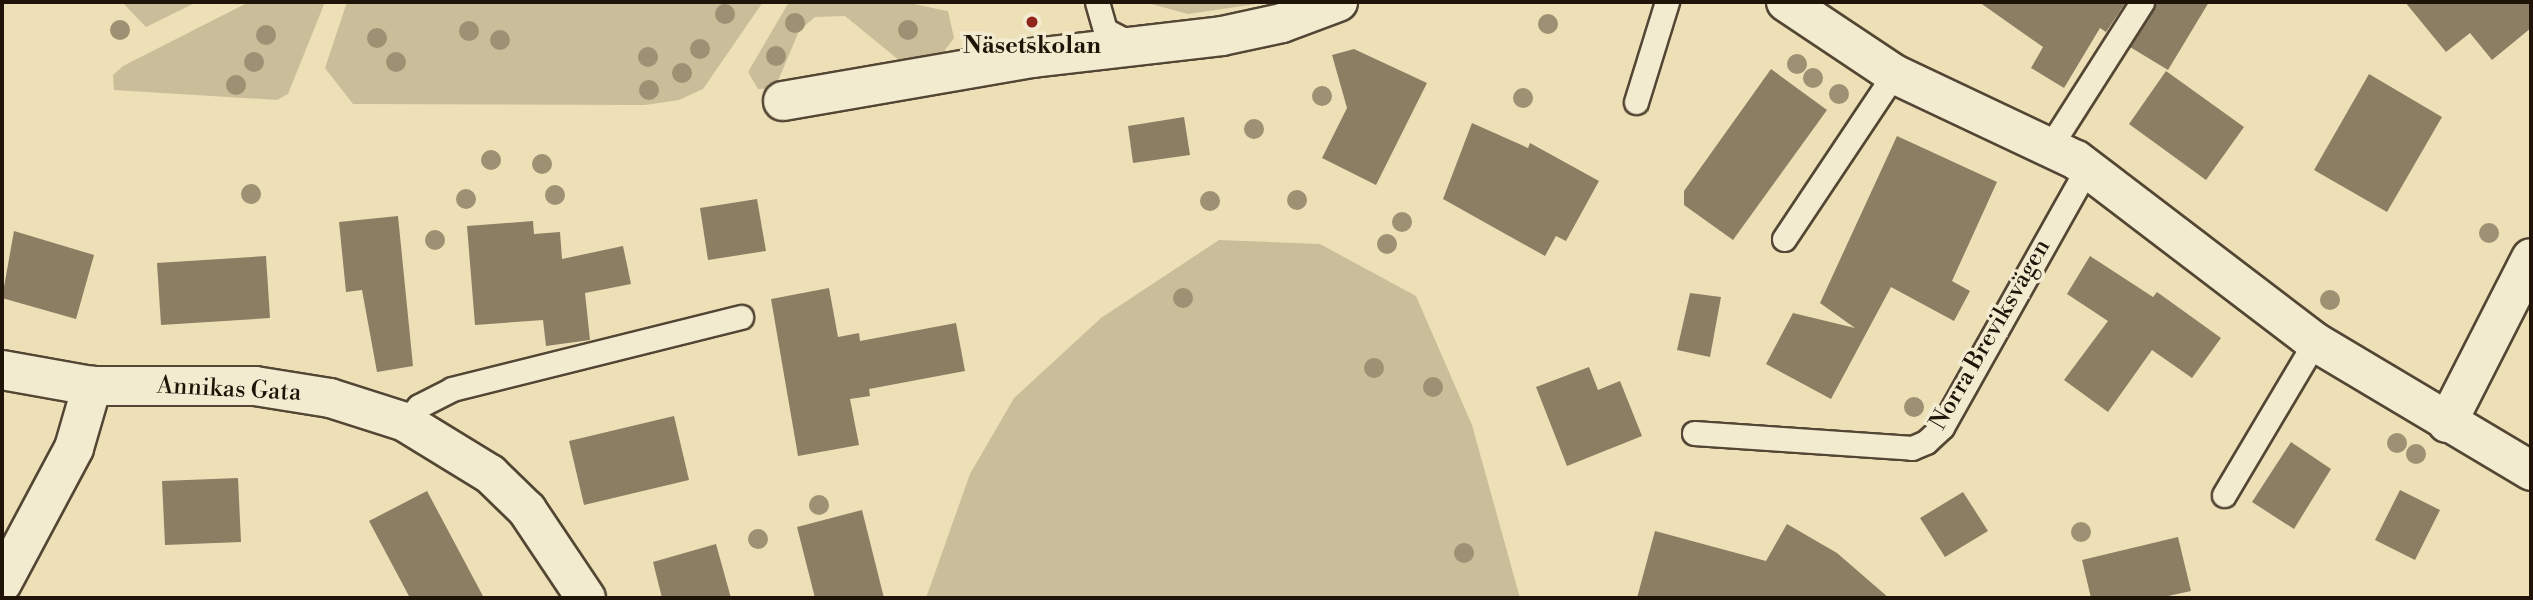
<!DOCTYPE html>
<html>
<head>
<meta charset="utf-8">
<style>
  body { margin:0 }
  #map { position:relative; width:2533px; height:600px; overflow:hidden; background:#ede0b7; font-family:"Libre Bodoni",serif }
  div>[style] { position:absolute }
  .green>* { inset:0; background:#cabd99 }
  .building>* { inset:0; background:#8b7e63 }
  .roads { filter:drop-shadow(2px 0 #534634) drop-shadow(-2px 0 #534634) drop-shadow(0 2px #534634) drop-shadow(0 -2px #534634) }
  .service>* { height:23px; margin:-11.5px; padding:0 11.5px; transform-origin:11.5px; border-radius:11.5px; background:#f3ebd0 }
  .minor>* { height:38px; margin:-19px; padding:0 19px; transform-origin:19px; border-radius:19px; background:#f3ebd0 }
  .trees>* { width:20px; height:20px; margin:-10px; border-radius:50%; background:#9d9073 }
  .dots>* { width:19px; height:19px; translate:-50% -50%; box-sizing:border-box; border:4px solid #f3ebd0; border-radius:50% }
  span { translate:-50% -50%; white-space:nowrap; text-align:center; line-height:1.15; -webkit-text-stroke:7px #f3ebd0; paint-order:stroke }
  .poi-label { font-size:24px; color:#201308; font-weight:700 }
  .street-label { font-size:24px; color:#201308 }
  .frame { position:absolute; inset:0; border:4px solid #201308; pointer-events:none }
</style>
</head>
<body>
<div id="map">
  <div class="green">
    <i style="clip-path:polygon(122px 2px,197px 2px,146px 27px)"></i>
    <i style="clip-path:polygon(249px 2px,325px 2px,288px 94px,277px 100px,114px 90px,113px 75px,123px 66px)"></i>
    <i style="clip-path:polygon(347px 2px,763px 2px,703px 89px,679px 100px,645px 105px,353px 104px,325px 68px)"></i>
    <i style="clip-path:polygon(789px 2px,905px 2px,942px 10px,948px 11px,954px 38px,942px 54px,900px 61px,845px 16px,815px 17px,799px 31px,775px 88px,758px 89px,748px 72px)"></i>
    <i style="clip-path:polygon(1144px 2px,1270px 2px,1188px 14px)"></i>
    <i style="clip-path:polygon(1219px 240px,1320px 244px,1416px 296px,1472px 425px,1520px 598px,926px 598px,970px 474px,1014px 398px,1101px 318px)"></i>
  </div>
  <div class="building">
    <i style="clip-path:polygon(1979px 2px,2126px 2px,2106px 32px,2100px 28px,2064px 88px,2031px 68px,2043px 47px)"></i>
    <i style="clip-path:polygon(2156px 2px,2209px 2px,2168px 70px,2130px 47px)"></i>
    <i style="clip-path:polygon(2405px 2px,2531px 2px,2531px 28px,2492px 60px,2470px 33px,2446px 52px)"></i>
    <i style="clip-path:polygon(1354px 49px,1427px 83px,1376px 185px,1322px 158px,1347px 108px,1332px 55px)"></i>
    <i style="clip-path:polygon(1771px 69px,1827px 110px,1733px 240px,1684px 205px,1684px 191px)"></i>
    <i style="clip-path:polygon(2166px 71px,2244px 127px,2206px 180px,2129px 124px)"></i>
    <i style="clip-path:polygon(2369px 74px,2442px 117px,2387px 212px,2314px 170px)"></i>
    <i style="clip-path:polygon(1184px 117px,1190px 155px,1133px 163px,1128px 126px)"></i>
    <i style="clip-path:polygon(1472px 123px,1528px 148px,1530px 143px,1599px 181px,1566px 241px,1556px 236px,1545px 256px,1443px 199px)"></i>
    <i style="clip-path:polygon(1897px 136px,1997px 182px,1952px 281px,1970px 291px,1954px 321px,1891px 287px,1831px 399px,1766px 364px,1793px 313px,1855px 328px,1820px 303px)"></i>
    <i style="clip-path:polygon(757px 199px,766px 251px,708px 260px,700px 208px)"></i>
    <i style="clip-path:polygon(398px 216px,413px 366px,377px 372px,362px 290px,346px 292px,339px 222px)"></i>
    <i style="clip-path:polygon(533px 221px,534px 234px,560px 232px,562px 259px,623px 246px,631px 284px,585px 293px,590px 340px,546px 346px,543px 320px,475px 325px,467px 226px)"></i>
    <i style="clip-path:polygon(14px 231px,94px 255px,76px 319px,2px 298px)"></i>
    <i style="clip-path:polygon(266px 256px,270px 318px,161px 325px,157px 263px)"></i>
    <i style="clip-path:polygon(2090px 256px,2153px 297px,2157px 292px,2221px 338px,2192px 378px,2152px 350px,2108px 412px,2064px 380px,2108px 321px,2067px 294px)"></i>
    <i style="clip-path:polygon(829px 288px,838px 337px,859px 333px,860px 341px,956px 323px,965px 371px,869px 389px,870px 396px,850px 399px,859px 445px,798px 456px,771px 299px)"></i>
    <i style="clip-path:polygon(1690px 293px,1721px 297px,1710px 357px,1677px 350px)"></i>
    <i style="clip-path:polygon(1589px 367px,1598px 390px,1620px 381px,1642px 436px,1567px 466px,1536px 387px)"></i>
    <i style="clip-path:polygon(674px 416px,689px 480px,584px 505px,569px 441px)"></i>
    <i style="clip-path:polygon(2291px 442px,2331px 469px,2294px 529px,2252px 502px)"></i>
    <i style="clip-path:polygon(238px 478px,241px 542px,165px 545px,162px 481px)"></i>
    <i style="clip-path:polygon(2400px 490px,2440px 510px,2415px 560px,2375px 540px)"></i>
    <i style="clip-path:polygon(427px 491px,484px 598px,410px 598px,369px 521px)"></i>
    <i style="clip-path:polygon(1963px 492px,1988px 531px,1945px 557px,1920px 518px)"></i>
    <i style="clip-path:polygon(862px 510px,884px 598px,815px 598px,797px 527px)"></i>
    <i style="clip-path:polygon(1787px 524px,1837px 553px,1889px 598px,1637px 598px,1655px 531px,1766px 561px)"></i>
    <i style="clip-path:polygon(2178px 537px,2191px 591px,2159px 598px,2091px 598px,2082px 560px)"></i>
    <i style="clip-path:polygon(716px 544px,731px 598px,662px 598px,653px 562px)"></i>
  </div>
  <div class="roads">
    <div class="service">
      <i style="left:1097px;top:2px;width:29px;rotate:74deg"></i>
      <i style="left:1105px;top:30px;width:29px;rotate:27deg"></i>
      <i style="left:1636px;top:102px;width:105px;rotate:-72.8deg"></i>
      <i style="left:2051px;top:145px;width:169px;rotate:-57.5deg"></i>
      <i style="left:1784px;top:239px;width:198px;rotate:-56.3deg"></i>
      <i style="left:405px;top:422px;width:21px;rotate:-49deg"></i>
      <i style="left:419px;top:406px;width:37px;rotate:-27deg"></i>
      <i style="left:452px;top:389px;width:298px;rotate:-14deg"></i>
      <i style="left:1694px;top:433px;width:219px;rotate:3.9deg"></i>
      <i style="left:1912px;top:448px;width:15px;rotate:-23deg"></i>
      <i style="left:1926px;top:442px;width:22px;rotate:-43deg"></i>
      <i style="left:1942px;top:427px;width:296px;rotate:-60.7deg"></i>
      <i style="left:2224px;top:495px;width:178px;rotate:-59.3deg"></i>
    </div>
    <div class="minor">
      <i style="left:1786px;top:2px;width:130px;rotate:33.7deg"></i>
      <i style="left:1894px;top:74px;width:201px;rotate:25.3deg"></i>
      <i style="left:2076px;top:160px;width:300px;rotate:37.3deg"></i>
      <i style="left:2315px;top:342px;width:252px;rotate:30.8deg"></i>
      <i style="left:783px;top:101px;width:254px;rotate:-9.8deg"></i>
      <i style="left:1033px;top:58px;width:190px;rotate:-6.6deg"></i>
      <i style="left:1222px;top:36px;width:61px;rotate:-12.2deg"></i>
      <i style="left:1282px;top:23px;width:60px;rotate:-20.6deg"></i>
      <i style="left:2px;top:370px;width:91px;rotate:10.1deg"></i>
      <i style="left:92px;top:386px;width:163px"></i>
      <i style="left:255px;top:386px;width:76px;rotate:9.1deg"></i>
      <i style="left:330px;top:398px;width:79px;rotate:17.7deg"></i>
      <i style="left:405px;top:422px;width:100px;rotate:31.5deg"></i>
      <i style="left:490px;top:474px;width:52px;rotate:44.2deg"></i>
      <i style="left:527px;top:510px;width:106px;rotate:56.2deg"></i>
      <i style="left:2447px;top:423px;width:185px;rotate:-63deg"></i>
      <i style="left:2px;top:583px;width:153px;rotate:-61.9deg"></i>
      <i style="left:74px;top:448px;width:65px;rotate:-73.8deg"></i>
    </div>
  </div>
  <div class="trees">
    <i style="left:725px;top:14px"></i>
    <i style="left:795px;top:23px"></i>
    <i style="left:1548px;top:24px"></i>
    <i style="left:120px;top:30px"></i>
    <i style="left:908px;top:30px"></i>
    <i style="left:469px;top:31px"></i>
    <i style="left:266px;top:35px"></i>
    <i style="left:377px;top:38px"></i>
    <i style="left:500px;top:40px"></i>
    <i style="left:700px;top:49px"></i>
    <i style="left:776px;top:56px"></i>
    <i style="left:648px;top:57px"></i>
    <i style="left:254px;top:62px"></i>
    <i style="left:396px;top:62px"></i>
    <i style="left:1797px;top:64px"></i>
    <i style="left:682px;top:73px"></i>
    <i style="left:1813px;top:78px"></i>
    <i style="left:236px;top:85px"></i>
    <i style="left:649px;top:90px"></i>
    <i style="left:1839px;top:94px"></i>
    <i style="left:1322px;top:96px"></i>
    <i style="left:1523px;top:98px"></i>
    <i style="left:1254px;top:129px"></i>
    <i style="left:491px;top:160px"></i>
    <i style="left:542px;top:164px"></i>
    <i style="left:251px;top:194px"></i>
    <i style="left:555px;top:195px"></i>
    <i style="left:466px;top:199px"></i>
    <i style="left:1297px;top:200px"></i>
    <i style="left:1210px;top:201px"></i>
    <i style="left:1402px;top:222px"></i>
    <i style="left:2489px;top:233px"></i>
    <i style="left:435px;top:240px"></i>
    <i style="left:1387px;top:244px"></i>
    <i style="left:1183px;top:298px"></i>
    <i style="left:2330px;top:300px"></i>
    <i style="left:1374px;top:368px"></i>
    <i style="left:1433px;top:387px"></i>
    <i style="left:1914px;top:407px"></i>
    <i style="left:2397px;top:443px"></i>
    <i style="left:2416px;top:454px"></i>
    <i style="left:819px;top:505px"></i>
    <i style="left:2081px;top:532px"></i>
    <i style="left:758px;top:539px"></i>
    <i style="left:1464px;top:553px"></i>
  </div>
  <div class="dots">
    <i style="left:1032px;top:22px;background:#8f2418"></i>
  </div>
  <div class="poi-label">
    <span style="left:1032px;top:47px">Näsetskolan</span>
  </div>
  <div class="street-label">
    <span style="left:1991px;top:335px;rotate:-60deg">Norra Breviksvägen</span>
    <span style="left:229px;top:390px;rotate:3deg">Annikas Gata</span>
  </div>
  <div class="frame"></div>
</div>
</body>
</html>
